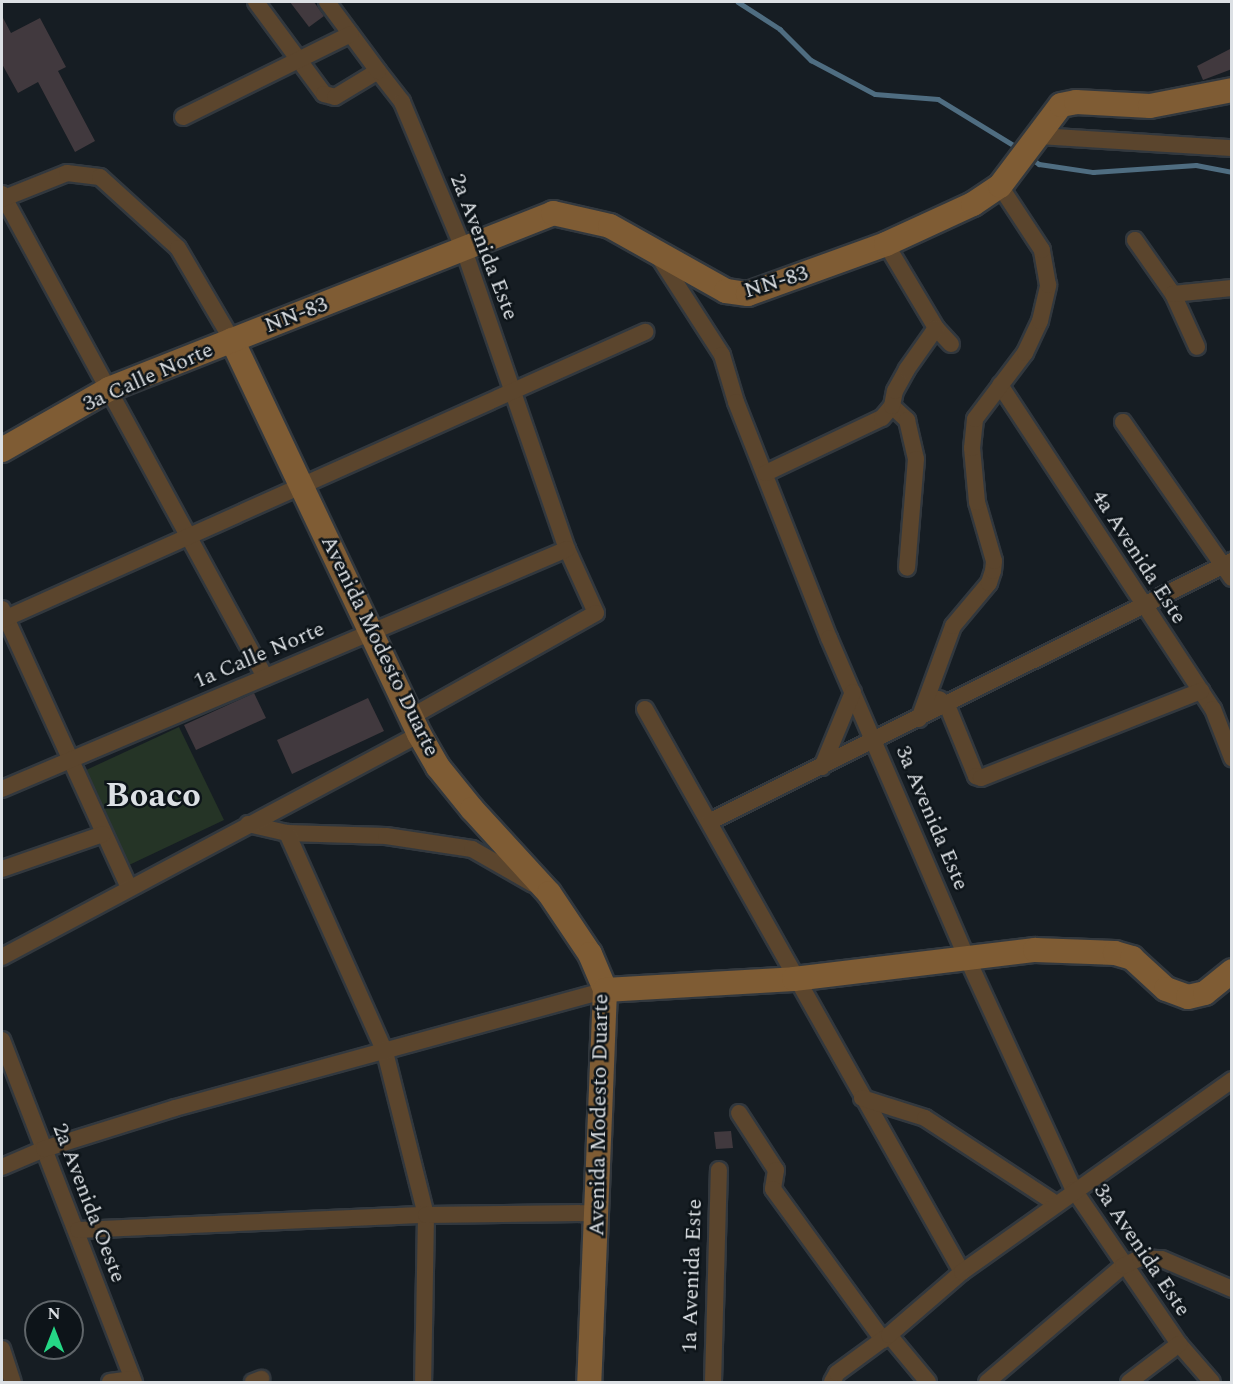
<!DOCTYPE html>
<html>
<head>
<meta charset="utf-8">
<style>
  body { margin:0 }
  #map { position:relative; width:1233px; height:1384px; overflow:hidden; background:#161d23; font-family:Spectral,serif }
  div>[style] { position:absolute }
  .green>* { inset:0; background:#253426 }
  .stream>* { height:4.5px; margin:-2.25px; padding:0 2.25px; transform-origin:2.25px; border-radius:2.25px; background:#4f6d81 }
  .building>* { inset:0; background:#41393e }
  .roads { filter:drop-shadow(2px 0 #32383e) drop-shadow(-2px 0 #32383e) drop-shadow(0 2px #32383e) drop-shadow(0 -2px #32383e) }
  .street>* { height:16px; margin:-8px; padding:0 8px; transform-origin:8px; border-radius:8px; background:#5b452d }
  .secondary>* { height:24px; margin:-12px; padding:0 12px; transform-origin:12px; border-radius:12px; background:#7f5c34 }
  span { translate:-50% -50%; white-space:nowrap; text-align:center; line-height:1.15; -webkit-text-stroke:5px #0d1419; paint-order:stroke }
  .street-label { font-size:22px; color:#dce0e4 }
  .town-label { font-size:34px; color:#dce0e4; font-weight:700 }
  .frame { position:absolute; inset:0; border:3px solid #dce0e4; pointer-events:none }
  .north { position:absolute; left:24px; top:1300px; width:60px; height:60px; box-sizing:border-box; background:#0d1419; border:2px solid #60666a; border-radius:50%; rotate:0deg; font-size:16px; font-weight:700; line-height:24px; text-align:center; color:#dce0e4 }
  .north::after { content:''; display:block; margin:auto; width:21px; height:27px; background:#25d886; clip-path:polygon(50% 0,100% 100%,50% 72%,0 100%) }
</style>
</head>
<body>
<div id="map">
  <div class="green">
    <i style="clip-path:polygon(179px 727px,224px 820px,129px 865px,84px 771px)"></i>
  </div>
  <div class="stream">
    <i style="left:738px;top:2px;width:50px;rotate:32.7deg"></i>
    <i style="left:780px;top:29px;width:44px;rotate:45deg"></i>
    <i style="left:811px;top:60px;width:72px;rotate:28deg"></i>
    <i style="left:875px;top:94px;width:63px;rotate:4.5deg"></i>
    <i style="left:938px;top:99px;width:96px;rotate:31.4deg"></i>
    <i style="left:1031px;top:158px;width:10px;rotate:37deg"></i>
    <i style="left:1039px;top:164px;width:55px;rotate:8.4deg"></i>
    <i style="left:1093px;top:172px;width:103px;rotate:-3.9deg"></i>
    <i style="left:1196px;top:165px;width:37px;rotate:11deg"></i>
  </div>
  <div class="building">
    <i style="clip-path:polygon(290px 2px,314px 2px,324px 16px,309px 27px)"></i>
    <i style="clip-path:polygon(2px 16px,11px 33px,40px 18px,66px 67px,58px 71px,95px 141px,75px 152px,38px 82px,18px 93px,2px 64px)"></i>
    <i style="clip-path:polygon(1232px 48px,1232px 69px,1203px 80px,1197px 66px)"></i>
    <i style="clip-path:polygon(254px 693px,266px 718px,196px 750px,184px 725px)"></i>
    <i style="clip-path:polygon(368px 698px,384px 731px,292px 774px,277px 740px)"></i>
    <i style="clip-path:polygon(731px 1131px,733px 1148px,716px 1149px,714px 1132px)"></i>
  </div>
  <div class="roads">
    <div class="street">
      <i style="left:256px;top:2px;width:114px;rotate:53.5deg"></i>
      <i style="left:324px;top:94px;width:11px;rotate:15deg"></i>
      <i style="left:335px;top:97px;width:50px;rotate:-31.2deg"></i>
      <i style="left:378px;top:71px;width:39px;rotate:52deg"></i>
      <i style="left:402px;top:102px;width:160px;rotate:67.3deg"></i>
      <i style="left:464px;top:250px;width:316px;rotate:71deg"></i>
      <i style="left:567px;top:549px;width:70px;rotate:65.6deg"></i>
      <i style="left:596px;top:613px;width:212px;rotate:150.7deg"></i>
      <i style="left:327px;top:2px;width:86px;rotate:53.5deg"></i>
      <i style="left:183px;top:117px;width:187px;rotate:-26.3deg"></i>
      <i style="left:1039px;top:136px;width:193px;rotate:3.6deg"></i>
      <i style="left:2px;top:194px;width:550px;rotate:61.43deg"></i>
      <i style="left:2px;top:199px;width:70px;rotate:-21.8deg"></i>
      <i style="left:67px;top:173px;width:33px;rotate:7deg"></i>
      <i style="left:100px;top:177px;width:105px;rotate:42.3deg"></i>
      <i style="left:178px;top:248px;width:107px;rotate:59.6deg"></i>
      <i style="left:1135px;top:240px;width:66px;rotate:54.9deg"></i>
      <i style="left:1173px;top:294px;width:58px;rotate:65.6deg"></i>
      <i style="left:886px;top:244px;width:98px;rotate:59.2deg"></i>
      <i style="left:936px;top:328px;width:22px;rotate:47deg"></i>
      <i style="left:657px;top:254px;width:120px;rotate:57.2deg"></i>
      <i style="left:722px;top:355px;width:49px;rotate:73.4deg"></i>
      <i style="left:736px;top:402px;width:254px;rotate:68.5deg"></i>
      <i style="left:829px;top:638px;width:351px;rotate:66.7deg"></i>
      <i style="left:968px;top:960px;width:253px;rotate:65.3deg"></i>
      <i style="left:1074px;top:1190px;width:186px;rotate:55.7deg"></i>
      <i style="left:1179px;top:1344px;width:50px;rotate:49deg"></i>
      <i style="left:1173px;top:294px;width:59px;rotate:-5.8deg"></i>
      <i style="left:1000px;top:385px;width:388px;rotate:56.7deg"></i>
      <i style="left:1213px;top:709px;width:53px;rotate:68.8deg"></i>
      <i style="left:892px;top:406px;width:21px;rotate:43deg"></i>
      <i style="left:907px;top:420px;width:40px;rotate:77deg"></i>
      <i style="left:916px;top:459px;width:109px;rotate:94.7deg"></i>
      <i style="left:1123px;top:422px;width:190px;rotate:55.1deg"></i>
      <i style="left:766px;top:473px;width:128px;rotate:-25.4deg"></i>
      <i style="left:882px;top:418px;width:16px;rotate:-50deg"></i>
      <i style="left:892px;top:406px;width:15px;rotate:-79deg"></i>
      <i style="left:895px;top:391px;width:25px;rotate:-61deg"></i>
      <i style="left:907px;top:369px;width:50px;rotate:-54.7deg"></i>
      <i style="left:2px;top:609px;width:307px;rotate:65.5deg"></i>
      <i style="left:2px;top:620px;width:705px;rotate:-24.13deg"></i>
      <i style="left:939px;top:699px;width:10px;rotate:37deg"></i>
      <i style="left:947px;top:705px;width:77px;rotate:67.8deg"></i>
      <i style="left:976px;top:776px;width:5px;rotate:22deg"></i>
      <i style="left:981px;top:778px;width:237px;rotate:-21.6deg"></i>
      <i style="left:645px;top:709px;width:646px;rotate:60.62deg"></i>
      <i style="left:919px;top:719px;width:99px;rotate:-69.9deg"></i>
      <i style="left:953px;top:626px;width:56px;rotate:-50.1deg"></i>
      <i style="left:989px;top:583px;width:13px;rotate:-72deg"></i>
      <i style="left:993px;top:571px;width:10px;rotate:-84deg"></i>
      <i style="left:994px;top:561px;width:61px;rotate:-106.1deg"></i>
      <i style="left:977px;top:502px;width:54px;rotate:-95.3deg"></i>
      <i style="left:972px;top:448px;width:29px;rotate:-84deg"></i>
      <i style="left:975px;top:419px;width:83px;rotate:-52.9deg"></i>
      <i style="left:1025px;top:353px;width:35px;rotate:-65deg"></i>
      <i style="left:1040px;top:321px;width:37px;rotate:-77deg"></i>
      <i style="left:1048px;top:285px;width:36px;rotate:-100deg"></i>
      <i style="left:1042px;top:250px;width:77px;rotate:-123.3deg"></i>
      <i style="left:822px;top:767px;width:81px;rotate:-67.5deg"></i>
      <i style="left:2px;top:789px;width:614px;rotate:-23.01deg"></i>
      <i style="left:709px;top:822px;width:585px;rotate:-26.52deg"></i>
      <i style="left:248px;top:824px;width:40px;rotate:13deg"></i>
      <i style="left:287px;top:833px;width:99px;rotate:1.7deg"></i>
      <i style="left:386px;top:836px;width:87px;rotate:8.6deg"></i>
      <i style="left:472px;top:849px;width:70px;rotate:29.8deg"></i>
      <i style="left:287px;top:833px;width:240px;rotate:65.9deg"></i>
      <i style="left:385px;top:1052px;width:168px;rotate:75.9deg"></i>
      <i style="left:426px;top:1215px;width:167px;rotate:91deg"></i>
      <i style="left:2px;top:869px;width:107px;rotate:-19.1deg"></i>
      <i style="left:2px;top:957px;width:473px;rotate:-28.1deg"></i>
      <i style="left:2px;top:1040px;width:367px;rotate:68.9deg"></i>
      <i style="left:862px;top:1098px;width:66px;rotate:17.6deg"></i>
      <i style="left:925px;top:1118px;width:155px;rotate:33.2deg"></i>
      <i style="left:739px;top:1113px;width:68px;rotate:57deg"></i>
      <i style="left:776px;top:1170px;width:19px;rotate:99deg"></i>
      <i style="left:773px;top:1189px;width:187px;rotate:53.9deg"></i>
      <i style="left:2px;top:1167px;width:46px;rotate:-23.2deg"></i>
      <i style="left:44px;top:1149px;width:137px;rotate:-17.4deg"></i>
      <i style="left:175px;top:1108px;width:446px;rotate:-15.3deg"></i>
      <i style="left:78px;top:1230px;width:348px;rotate:-2.5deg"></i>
      <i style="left:426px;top:1215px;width:171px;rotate:-0.7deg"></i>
      <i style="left:889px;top:1335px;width:61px;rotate:50.3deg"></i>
      <i style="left:2px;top:1349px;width:35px;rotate:72deg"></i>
      <i style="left:110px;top:1382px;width:22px;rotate:-8deg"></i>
      <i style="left:253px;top:1382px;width:9px;rotate:-21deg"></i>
      <i style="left:713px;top:1382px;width:212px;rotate:-88.4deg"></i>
      <i style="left:832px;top:1382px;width:10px;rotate:-61deg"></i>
      <i style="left:837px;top:1373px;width:64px;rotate:-36.2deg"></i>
      <i style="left:889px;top:1335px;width:96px;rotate:-40.8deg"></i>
      <i style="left:962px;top:1272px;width:331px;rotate:-35.4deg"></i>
      <i style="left:987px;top:1382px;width:179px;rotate:-40.5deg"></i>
      <i style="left:1123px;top:1266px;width:19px;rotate:-25deg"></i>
      <i style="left:1140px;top:1258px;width:22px;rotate:3deg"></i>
      <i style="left:1162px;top:1259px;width:76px;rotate:23.2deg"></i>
      <i style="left:1129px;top:1382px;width:63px;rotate:-37.2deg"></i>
    </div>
    <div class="secondary">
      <i style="left:232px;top:340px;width:436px;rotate:64.6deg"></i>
      <i style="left:419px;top:734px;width:38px;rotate:60deg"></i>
      <i style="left:438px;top:767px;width:54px;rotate:51deg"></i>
      <i style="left:472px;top:809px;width:114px;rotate:47.5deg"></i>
      <i style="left:549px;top:893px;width:73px;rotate:56.1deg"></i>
      <i style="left:590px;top:954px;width:39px;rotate:67deg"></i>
      <i style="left:605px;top:990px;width:392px;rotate:92.3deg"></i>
      <i style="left:2px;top:450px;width:123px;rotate:-29.7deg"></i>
      <i style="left:109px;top:389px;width:478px;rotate:-21.6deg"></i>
      <i style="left:553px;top:213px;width:58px;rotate:12.8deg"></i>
      <i style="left:610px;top:226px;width:133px;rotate:29.3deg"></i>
      <i style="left:726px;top:291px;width:22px;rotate:8deg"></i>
      <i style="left:748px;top:294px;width:147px;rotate:-19.9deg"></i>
      <i style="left:886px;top:244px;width:96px;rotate:-24.7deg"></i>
      <i style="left:973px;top:204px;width:32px;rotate:-34deg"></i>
      <i style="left:1000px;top:186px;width:101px;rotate:-53deg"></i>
      <i style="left:1061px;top:105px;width:15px;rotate:-11deg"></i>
      <i style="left:1076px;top:102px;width:74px;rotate:3.1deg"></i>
      <i style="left:1150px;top:106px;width:84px;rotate:-11deg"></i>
      <i style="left:605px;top:990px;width:189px;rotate:-3.3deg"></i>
      <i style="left:794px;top:979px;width:243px;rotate:-6.9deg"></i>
      <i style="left:1035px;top:950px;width:80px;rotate:2.1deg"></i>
      <i style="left:1115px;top:953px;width:18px;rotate:16deg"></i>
      <i style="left:1132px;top:958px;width:46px;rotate:42.4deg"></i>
      <i style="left:1166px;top:989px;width:23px;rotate:20deg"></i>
      <i style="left:1188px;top:997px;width:17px;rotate:-13deg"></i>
      <i style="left:1205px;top:993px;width:35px;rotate:-39deg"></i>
    </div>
  </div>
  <div class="street-label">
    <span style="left:484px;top:247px;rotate:69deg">2a Avenida Este</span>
    <span style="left:776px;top:282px;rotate:-17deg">NN-83</span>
    <span style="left:296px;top:315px;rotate:-21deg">NN-83</span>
    <span style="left:148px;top:377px;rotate:-24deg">3a Calle Norte</span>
    <span style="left:1139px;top:557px;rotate:57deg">4a Avenida Este</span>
    <span style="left:380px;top:646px;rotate:64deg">Avenida Modesto Duarte</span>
    <span style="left:259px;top:655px;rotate:-23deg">1a Calle Norte</span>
    <span style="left:932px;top:818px;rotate:67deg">3a Avenida Este</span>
    <span style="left:599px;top:1115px;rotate:-89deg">Avenida Modesto Duarte</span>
    <span style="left:89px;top:1203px;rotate:69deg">2a Avenida Oeste</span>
    <span style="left:1142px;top:1250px;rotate:56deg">3a Avenida Este</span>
    <span style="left:692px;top:1276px;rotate:-88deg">1a Avenida Este</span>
  </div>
  <div class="town-label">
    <span style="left:153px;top:797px">Boaco</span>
  </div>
  <div class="frame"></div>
  <div class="north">N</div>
</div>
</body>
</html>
